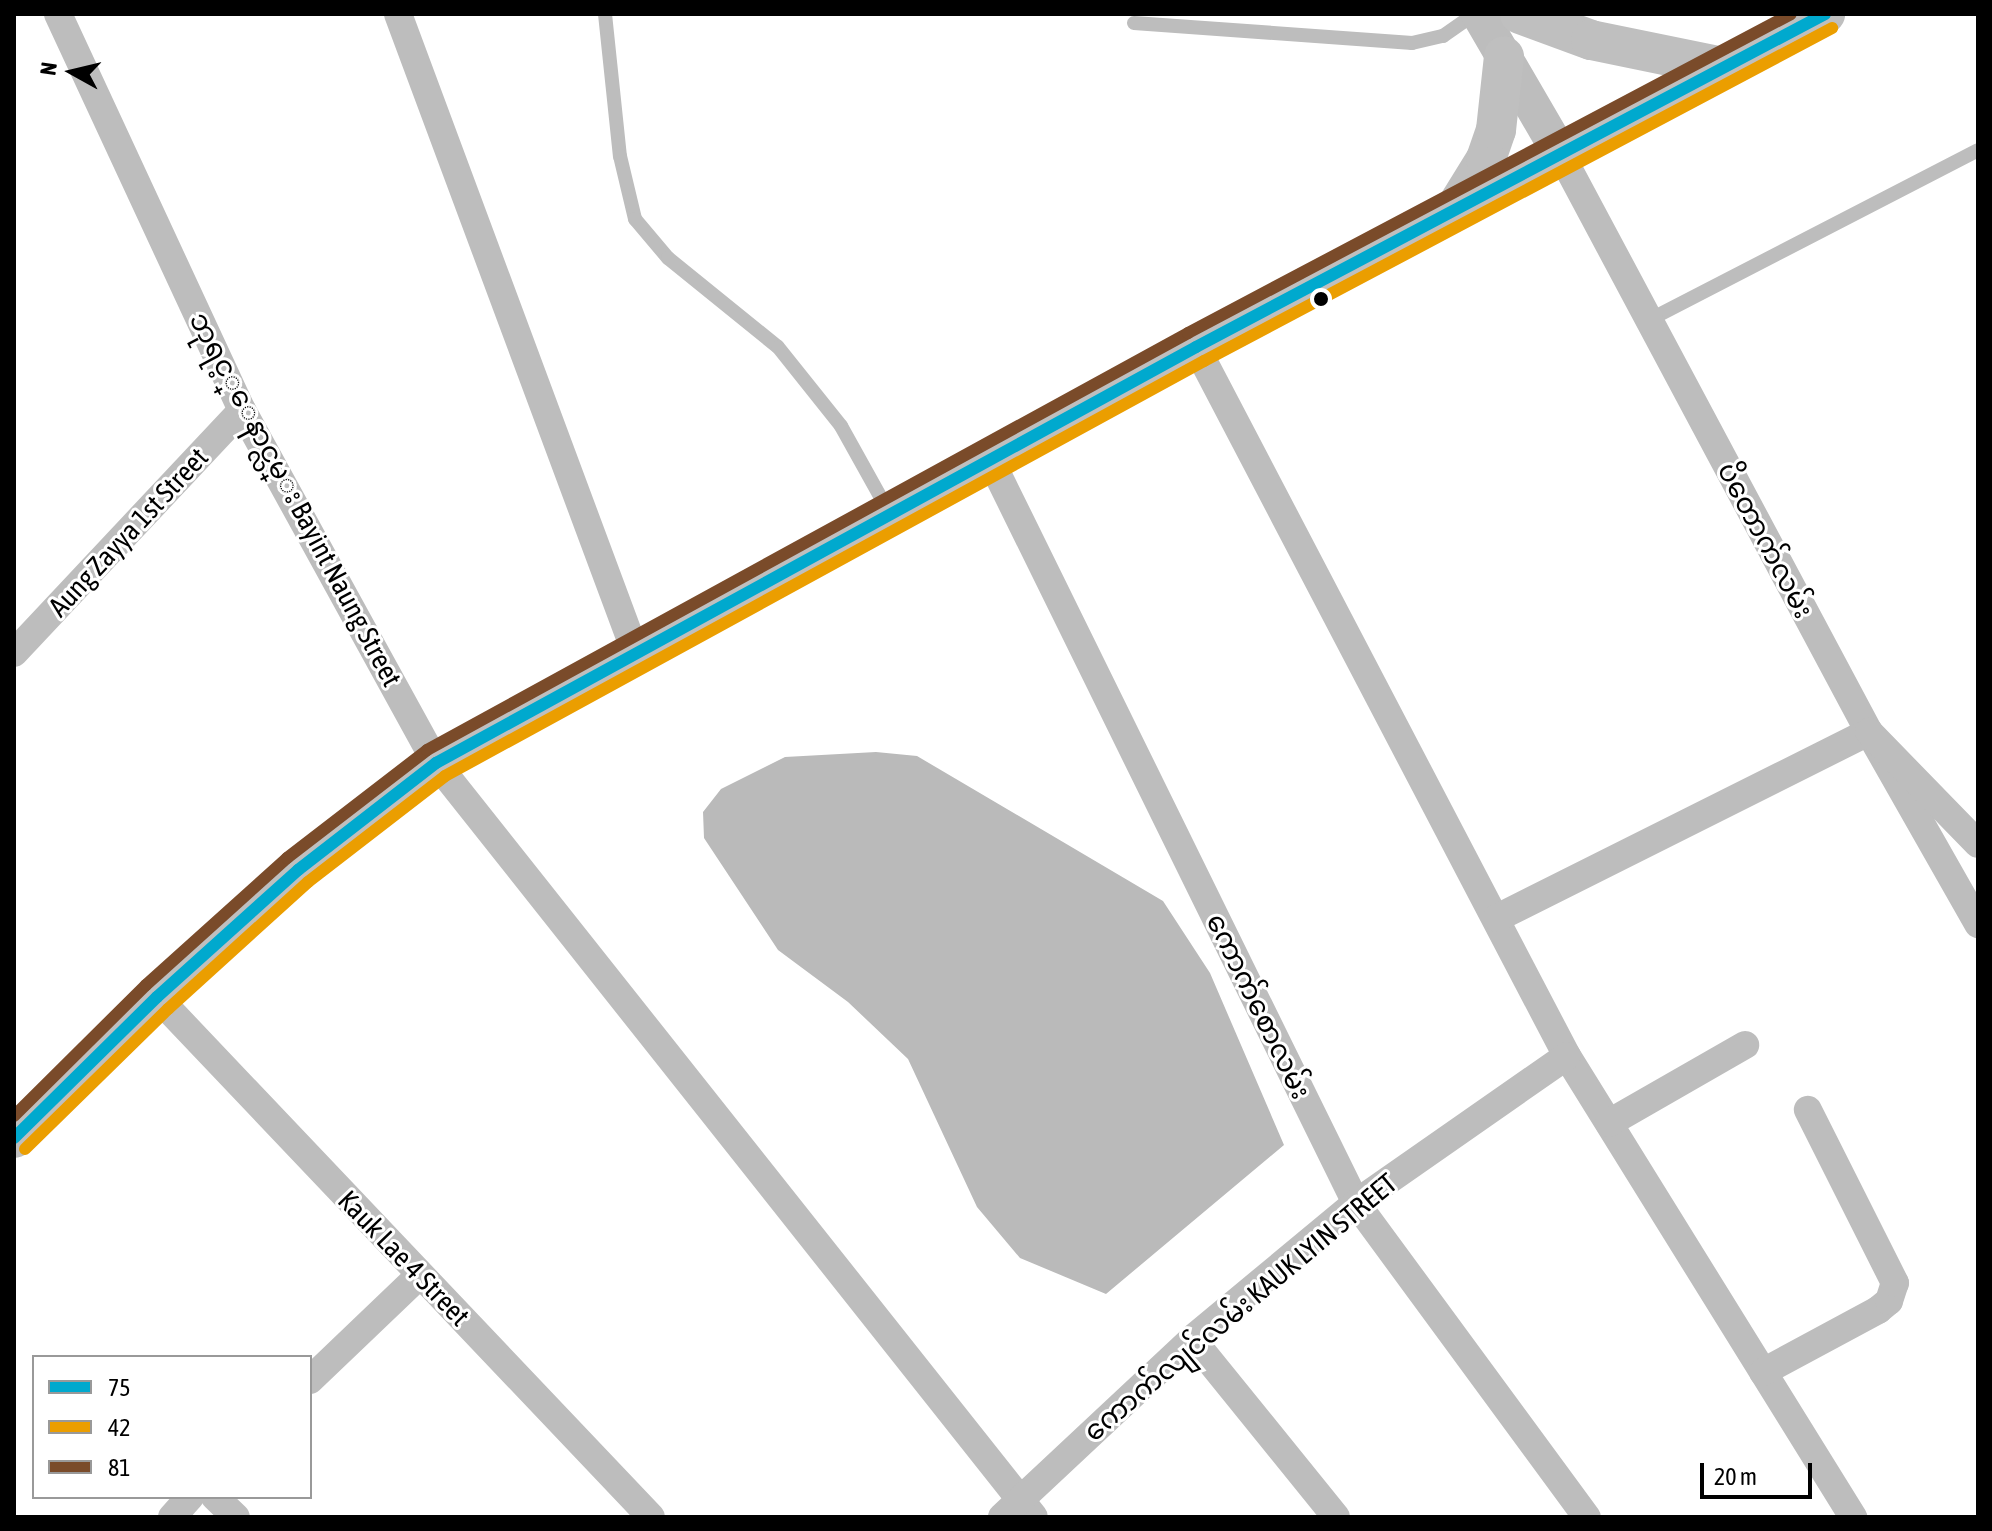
<!DOCTYPE html>
<html>
<head>
<meta charset="utf-8">
<style>
  body { margin:0 }
  #map { position:relative; width:1992px; height:1531px; overflow:hidden; background:#fff; font-family:"Asap Condensed","Noto Sans Myanmar",sans-serif }
  div>[style] { position:absolute }
  .water>* { inset:0; background:#bababa }
  .service>* { height:14px; margin:-7px; padding:0 7px; transform-origin:7px; border-radius:7px; background:#bdbdbd }
  .minor>* { height:28px; margin:-14px; padding:0 14px; transform-origin:14px; border-radius:14px; background:#bdbdbd }
  .tertiary>* { height:36px; margin:-18px; padding:0 18px; transform-origin:18px; border-radius:18px; background:#bdbdbd }
  .secondary>* { height:40px; margin:-20px; padding:0 20px; transform-origin:20px; border-radius:20px; background:#bfbfbf }
  .bus-1>* { height:12px; margin:-6px; padding:0 6px; transform-origin:6px; border-radius:6px; background:#00a9ce }
  .bus-2>* { height:12px; margin:-6px; padding:0 6px; transform-origin:6px; border-radius:6px; background:#eb9e00 }
  .bus-3>* { height:12px; margin:-6px; padding:0 6px; transform-origin:6px; border-radius:6px; background:#7a4b2a }
  .dots>* { width:22px; height:22px; translate:-50% -50%; box-sizing:border-box; border:4px solid #fff; border-radius:50% }
  span { translate:-50% -50%; white-space:nowrap; text-align:center; line-height:1.15; -webkit-text-stroke:6px #fff; paint-order:stroke }
  .street-label { font-size:28px; color:#000 }
  .frame { position:absolute; inset:0; border:16px solid #000; pointer-events:none }
  .legend { position:absolute; left:32px; top:1355px; width:280px; height:144px; box-sizing:border-box; background:#fff; border:2px solid #999; margin:0; padding:10px 14px; list-style:none; font-size:24px; color:#000 }
  .legend li { display:flex; align-items:center; gap:16px; height:40px }
  .legend b { width:40px; border:2px solid #999 }
  .north { position:absolute; left:32px; top:32px; width:80px; height:80px; -webkit-text-stroke:6px #fff; paint-order:stroke; rotate:278deg; font-size:22px; font-weight:700; line-height:32px; text-align:center; color:#000 }
  .north::after { content:''; display:block; margin:auto; width:28px; height:36px; background:#000; clip-path:polygon(50% 0,100% 100%,50% 72%,0 100%) }
  .scale { position:absolute; left:1700px; top:1463px; width:112px; height:36px; box-sizing:border-box; border:4px solid #000; border-top:0; padding-left:10px; font-size:24px; line-height:28px; white-space:nowrap; color:#000; -webkit-text-stroke:6px #fff; paint-order:stroke }
</style>
</head>
<body>
<div id="map">
  <div class="water">
    <i style="clip-path:polygon(876px 752px,917px 756px,1163px 901px,1210px 973px,1284px 1145px,1106px 1294px,1020px 1258px,977px 1207px,908px 1059px,848px 1002px,778px 950px,704px 838px,703px 812px,721px 789px,785px 757px)"></i>
  </div>
  <div class="service">
    <i style="left:605px;top:14px;width:143px;rotate:84deg"></i>
    <i style="left:620px;top:156px;width:65px;rotate:76.6deg"></i>
    <i style="left:635px;top:219px;width:51px;rotate:49.8deg"></i>
    <i style="left:668px;top:258px;width:141px;rotate:39deg"></i>
    <i style="left:778px;top:347px;width:101px;rotate:51.4deg"></i>
    <i style="left:841px;top:426px;width:101px;rotate:60.9deg"></i>
    <i style="left:1134px;top:23px;width:279px;rotate:4.1deg"></i>
    <i style="left:1412px;top:43px;width:32px;rotate:-13deg"></i>
    <i style="left:1443px;top:36px;width:38px;rotate:-35deg"></i>
    <i style="left:1649px;top:320px;width:370px;rotate:-27.3deg"></i>
  </div>
  <div class="minor">
    <i style="left:58px;top:14px;width:437px;rotate:65.1deg"></i>
    <i style="left:242px;top:410px;width:403px;rotate:61.2deg"></i>
    <i style="left:436px;top:763px;width:962px;rotate:51.58deg"></i>
    <i style="left:398px;top:14px;width:683px;rotate:69.6deg"></i>
    <i style="left:1560px;top:153px;width:656px;rotate:61.91deg"></i>
    <i style="left:1869px;top:732px;width:221px;rotate:60.4deg"></i>
    <i style="left:1196px;top:347px;width:800px;rotate:62.38deg"></i>
    <i style="left:1567px;top:1056px;width:543px;rotate:58.18deg"></i>
    <i style="left:990px;top:459px;width:829px;rotate:63.81deg"></i>
    <i style="left:1356px;top:1203px;width:390px;rotate:53.7deg"></i>
    <i style="left:14px;top:653px;width:333px;rotate:-46.8deg"></i>
    <i style="left:1497px;top:918px;width:416px;rotate:-26.6deg"></i>
    <i style="left:1869px;top:732px;width:156px;rotate:45.8deg"></i>
    <i style="left:157px;top:997px;width:717px;rotate:46.47deg"></i>
    <i style="left:1609px;top:1123px;width:157px;rotate:-29.8deg"></i>
    <i style="left:1192px;top:1339px;width:229px;rotate:51deg"></i>
    <i style="left:1763px;top:1372px;width:131px;rotate:-28.3deg"></i>
    <i style="left:1878px;top:1310px;width:14px;rotate:-39deg"></i>
    <i style="left:1889px;top:1301px;width:19px;rotate:-72deg"></i>
    <i style="left:1895px;top:1283px;width:194px;rotate:-116.7deg"></i>
    <i style="left:310px;top:1380px;width:152px;rotate:-43.7deg"></i>
    <i style="left:215px;top:1497px;width:29px;rotate:44deg"></i>
    <i style="left:172px;top:1517px;width:27px;rotate:-48deg"></i>
    <i style="left:1002px;top:1517px;width:260px;rotate:-43.1deg"></i>
    <i style="left:1192px;top:1339px;width:213px;rotate:-39.7deg"></i>
    <i style="left:1356px;top:1203px;width:257px;rotate:-34.9deg"></i>
  </div>
  <div class="tertiary">
    <i style="left:1479px;top:14px;width:161px;rotate:59.8deg"></i>
  </div>
  <div class="secondary">
    <i style="left:1520px;top:14px;width:76px;rotate:20.1deg"></i>
    <i style="left:1591px;top:40px;width:135px;rotate:11.6deg"></i>
    <i style="left:1457px;top:206px;width:55px;rotate:-58.3deg"></i>
    <i style="left:1486px;top:159px;width:31px;rotate:-71deg"></i>
    <i style="left:1496px;top:130px;width:74px;rotate:-83.8deg"></i>
    <i style="left:14px;top:1138px;width:201px;rotate:-44.6deg"></i>
    <i style="left:157px;top:997px;width:190px;rotate:-42deg"></i>
    <i style="left:298px;top:870px;width:175px;rotate:-37.8deg"></i>
    <i style="left:436px;top:763px;width:866px;rotate:-28.69deg"></i>
    <i style="left:1196px;top:347px;width:712px;rotate:-27.9deg"></i>
  </div>
  <div class="bus-1">
    <i style="left:14px;top:1138px;width:201px;rotate:-44.6deg"></i>
    <i style="left:157px;top:997px;width:190px;rotate:-42deg"></i>
    <i style="left:298px;top:870px;width:175px;rotate:-37.8deg"></i>
    <i style="left:436px;top:763px;width:866px;rotate:-28.69deg"></i>
    <i style="left:1196px;top:347px;width:712px;rotate:-27.9deg"></i>
  </div>
  <div class="bus-2">
    <i style="left:25px;top:1149px;width:200px;rotate:-44.4deg"></i>
    <i style="left:168px;top:1009px;width:189px;rotate:-42.2deg"></i>
    <i style="left:308px;top:882px;width:173px;rotate:-37.7deg"></i>
    <i style="left:445px;top:776px;width:865px;rotate:-28.67deg"></i>
    <i style="left:1204px;top:361px;width:711px;rotate:-27.93deg"></i>
  </div>
  <div class="bus-3">
    <i style="left:14px;top:1116px;width:186px;rotate:-44.8deg"></i>
    <i style="left:146px;top:985px;width:190px;rotate:-42deg"></i>
    <i style="left:287px;top:858px;width:177px;rotate:-37.6deg"></i>
    <i style="left:427px;top:750px;width:868px;rotate:-28.72deg"></i>
    <i style="left:1188px;top:333px;width:682px;rotate:-27.88deg"></i>
  </div>
  <div class="dots">
    <i style="left:1321px;top:299px;background:#000"></i>
  </div>
  <div class="street-label">
    <span style="left:296px;top:499px;rotate:62deg">ဘုရင့္ေနာင္လမ္း Bayint Naung Street</span>
    <span style="left:128px;top:532px;rotate:-47deg">Aung Zayya 1st Street</span>
    <span style="left:1766px;top:540px;rotate:62deg">ပိတောက်လမ်း</span>
    <span style="left:1259px;top:1006px;rotate:64deg">ကောက်စောလမ်း</span>
    <span style="left:404px;top:1258px;rotate:46deg">Kauk Lae 4 Street</span>
    <span style="left:1240px;top:1307px;rotate:-40deg">ကောက်လျင်လမ်း KAUK LYIN STREET</span>
  </div>
  <div class="frame"></div>
  <ul class="legend">
  <li><b style="height:10px;background:#00a9ce"></b>75</li>
  <li><b style="height:10px;background:#eb9e00"></b>42</li>
  <li><b style="height:10px;background:#7a4b2a"></b>81</li>
  </ul>
  <div class="north">N</div>
  <div class="scale">20 m</div>
</div>
</body>
</html>
